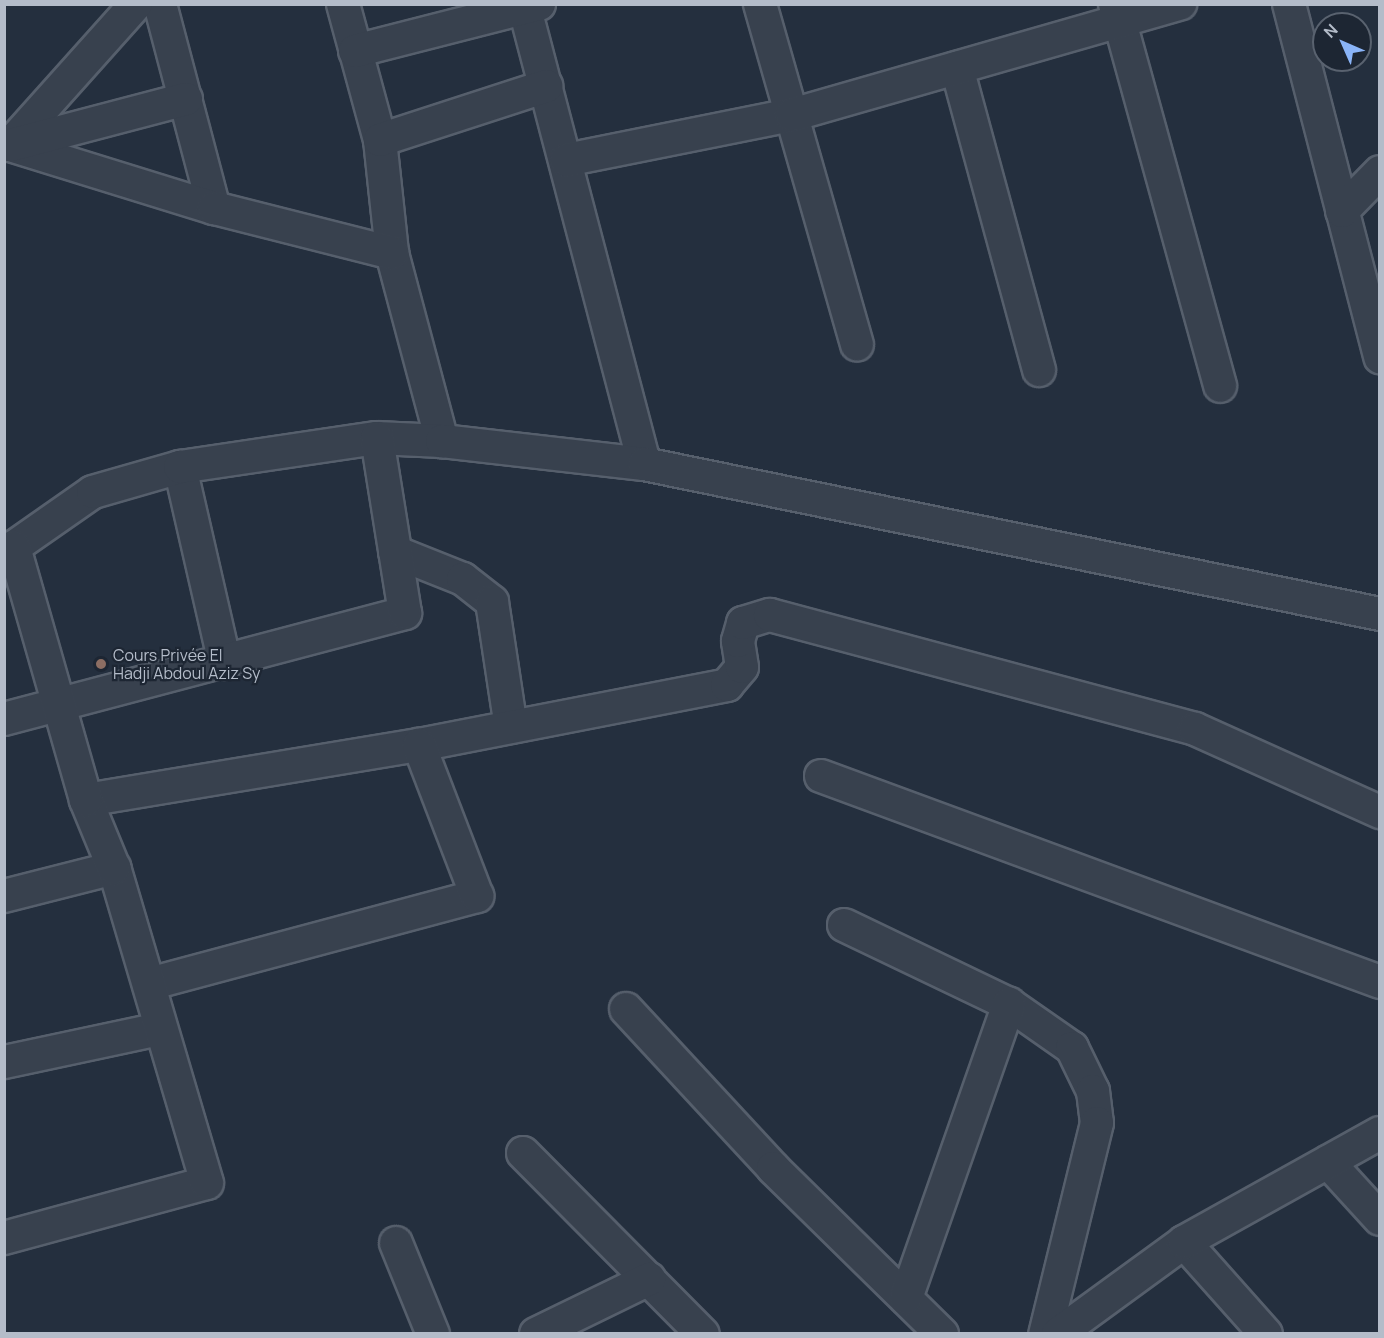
<!DOCTYPE html>
<html>
<head>
<meta charset="utf-8">
<style>
  body { margin:0 }
  #map { position:relative; width:1384px; height:1338px; overflow:hidden; background:#242f3e; font-family:Manrope,sans-serif }
  div>[style] { position:absolute }
  .roads { filter:drop-shadow(2px 0 #565f6c) drop-shadow(-2px 0 #565f6c) drop-shadow(0 2px #565f6c) drop-shadow(0 -2px #565f6c) }
  .street>* { height:32px; margin:-16px; padding:0 16px; transform-origin:16px; border-radius:16px; background:#38414e }
  .dots>* { width:16px; height:16px; translate:-50% -50%; box-sizing:border-box; border:3px solid #1d2633; border-radius:50% }
  span { translate:-50% -50%; white-space:nowrap; text-align:center; line-height:1.15; -webkit-text-stroke:4.5px #1d2633; paint-order:stroke }
  .poi-label { font-size:16px; color:#b4bcc9 }
  .left { translate:0 -50%; text-align:left }
  .frame { position:absolute; inset:0; border:6px solid #b4bcc9; pointer-events:none }
  .north { position:absolute; left:1312px; top:12px; width:60px; height:60px; box-sizing:border-box; background:#1d2633; border:2px solid #59626f; border-radius:50%; rotate:315deg; font-size:16px; font-weight:700; line-height:24px; text-align:center; color:#b4bcc9 }
  .north::after { content:''; display:block; margin:auto; width:21px; height:27px; background:#8ab4f8; clip-path:polygon(50% 0,100% 100%,50% 72%,0 100%) }
</style>
</head>
<body>
<div id="map">
  <div class="roads">
    <div class="street">
      <i style="left:160px;top:4px;width:211px;rotate:75.2deg"></i>
      <i style="left:343px;top:4px;width:141px;rotate:74.8deg"></i>
      <i style="left:380px;top:140px;width:114px;rotate:83.9deg"></i>
      <i style="left:392px;top:253px;width:195px;rotate:75.1deg"></i>
      <i style="left:760px;top:4px;width:354px;rotate:74.1deg"></i>
      <i style="left:1115px;top:4px;width:396px;rotate:74.6deg"></i>
      <i style="left:1289px;top:4px;width:365px;rotate:75.5deg"></i>
      <i style="left:525px;top:9px;width:470px;rotate:75.3deg"></i>
      <i style="left:355px;top:51px;width:190px;rotate:-14.3deg"></i>
      <i style="left:957px;top:68px;width:313px;rotate:74.8deg"></i>
      <i style="left:380px;top:140px;width:175px;rotate:-18deg"></i>
      <i style="left:10px;top:145px;width:214px;rotate:17.2deg"></i>
      <i style="left:214px;top:208px;width:184px;rotate:14.2deg"></i>
      <i style="left:10px;top:145px;width:189px;rotate:-48.2deg"></i>
      <i style="left:11px;top:145px;width:181px;rotate:-14.7deg"></i>
      <i style="left:566px;top:160px;width:230px;rotate:-11.3deg"></i>
      <i style="left:792px;top:115px;width:404px;rotate:-16deg"></i>
      <i style="left:1342px;top:211px;width:54px;rotate:-45.7deg"></i>
      <i style="left:180px;top:467px;width:201px;rotate:77.1deg"></i>
      <i style="left:395px;top:552px;width:73px;rotate:21.7deg"></i>
      <i style="left:463px;top:579px;width:37px;rotate:38deg"></i>
      <i style="left:492px;top:602px;width:126px;rotate:81.4deg"></i>
      <i style="left:4px;top:554px;width:108px;rotate:-34.9deg"></i>
      <i style="left:93px;top:492px;width:91px;rotate:-16deg"></i>
      <i style="left:180px;top:467px;width:199px;rotate:-8.4deg"></i>
      <i style="left:377px;top:438px;width:65px;rotate:2.6deg"></i>
      <i style="left:442px;top:441px;width:203px;rotate:6.5deg"></i>
      <i style="left:644px;top:464px;width:751px;rotate:11.52deg"></i>
      <i style="left:4px;top:719px;width:415px;rotate:-14.8deg"></i>
      <i style="left:405px;top:613px;width:177px;rotate:-99.1deg"></i>
      <i style="left:821px;top:776px;width:596px;rotate:20.23deg"></i>
      <i style="left:86px;top:800px;width:338px;rotate:-9.4deg"></i>
      <i style="left:419px;top:745px;width:314px;rotate:-11deg"></i>
      <i style="left:727px;top:685px;width:23px;rotate:-50deg"></i>
      <i style="left:742px;top:667px;width:26px;rotate:-99deg"></i>
      <i style="left:738px;top:641px;width:19px;rotate:-74deg"></i>
      <i style="left:743px;top:623px;width:28px;rotate:-17deg"></i>
      <i style="left:770px;top:615px;width:440px;rotate:15deg"></i>
      <i style="left:1195px;top:729px;width:203px;rotate:24.2deg"></i>
      <i style="left:4px;top:896px;width:114px;rotate:-14.3deg"></i>
      <i style="left:844px;top:925px;width:183px;rotate:25.6deg"></i>
      <i style="left:1009px;top:1004px;width:77px;rotate:34.9deg"></i>
      <i style="left:1072px;top:1048px;width:48px;rotate:64deg"></i>
      <i style="left:1093px;top:1091px;width:32px;rotate:83deg"></i>
      <i style="left:1097px;top:1123px;width:217px;rotate:103.8deg"></i>
      <i style="left:149px;top:984px;width:340px;rotate:-15deg"></i>
      <i style="left:477px;top:896px;width:162px;rotate:-111deg"></i>
      <i style="left:626px;top:1009px;width:217px;rotate:47.2deg"></i>
      <i style="left:773px;top:1168px;width:237px;rotate:44.5deg"></i>
      <i style="left:4px;top:1062px;width:158px;rotate:-12deg"></i>
      <i style="left:523px;top:1153px;width:255px;rotate:45.2deg"></i>
      <i style="left:1328px;top:1162px;width:77px;rotate:47.6deg"></i>
      <i style="left:4px;top:1238px;width:210px;rotate:-15.2deg"></i>
      <i style="left:207px;top:1183px;width:328px;rotate:-106.4deg"></i>
      <i style="left:114px;top:868px;width:74px;rotate:-112.4deg"></i>
      <i style="left:86px;top:800px;width:263px;rotate:-105.9deg"></i>
      <i style="left:1184px;top:1242px;width:123px;rotate:48.3deg"></i>
      <i style="left:396px;top:1243px;width:98px;rotate:67.9deg"></i>
      <i style="left:906px;top:1298px;width:312px;rotate:-70.7deg"></i>
      <i style="left:536px;top:1334px;width:126px;rotate:-26deg"></i>
      <i style="left:1058px;top:1334px;width:156px;rotate:-36.1deg"></i>
      <i style="left:1184px;top:1242px;width:224px;rotate:-29.1deg"></i>
    </div>
  </div>
  <div class="dots">
    <i style="left:101px;top:664px;background:#8d6e63"></i>
  </div>
  <div class="poi-label">
    <span class="left" style="left:113px;top:664px">Cours Privée El<br>Hadji Abdoul Aziz Sy</span>
  </div>
  <div class="frame"></div>
  <div class="north">N</div>
</div>
</body>
</html>
